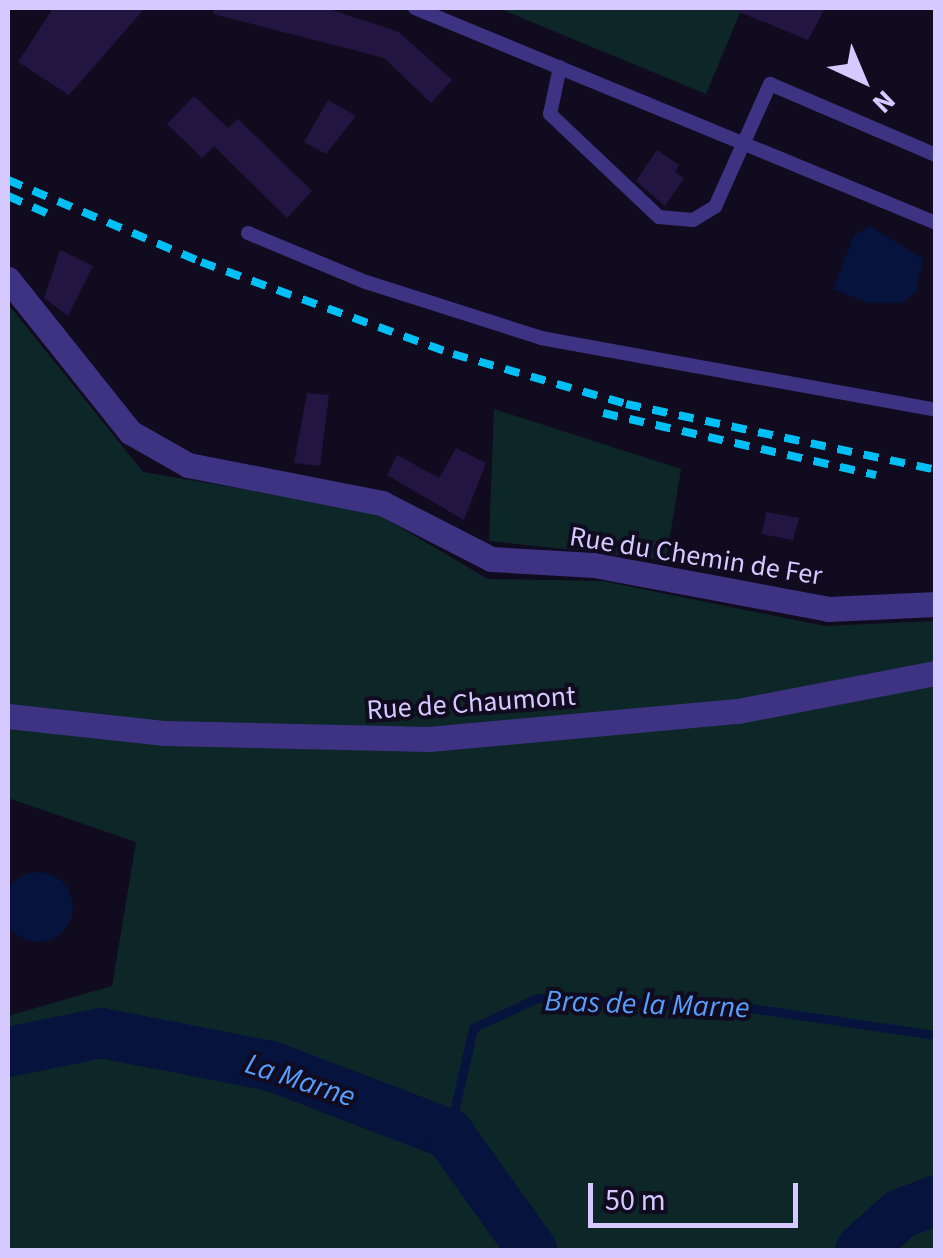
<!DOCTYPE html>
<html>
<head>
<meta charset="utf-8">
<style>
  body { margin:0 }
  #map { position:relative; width:943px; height:1258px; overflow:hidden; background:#100b1f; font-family:"Source Sans 3",sans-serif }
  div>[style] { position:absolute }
  .green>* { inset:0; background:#0d2729 }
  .water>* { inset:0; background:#05133d }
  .round { border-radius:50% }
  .stream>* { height:9px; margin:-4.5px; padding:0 4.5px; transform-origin:4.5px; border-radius:4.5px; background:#05133d }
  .river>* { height:50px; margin:-25px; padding:0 25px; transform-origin:25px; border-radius:25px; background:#05133d }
  .building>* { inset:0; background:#231541 }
  .lane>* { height:14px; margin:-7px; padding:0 7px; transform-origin:7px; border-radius:7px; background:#3e3282 }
  .street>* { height:25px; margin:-12.5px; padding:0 12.5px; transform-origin:12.5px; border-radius:12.5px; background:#3e3282 }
  .rail>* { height:8px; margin-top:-4px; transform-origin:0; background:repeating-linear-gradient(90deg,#00bff4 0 15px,transparent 0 27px) }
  span { translate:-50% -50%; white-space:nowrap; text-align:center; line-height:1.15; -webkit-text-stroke:8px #100b1f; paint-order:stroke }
  .street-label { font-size:28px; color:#d5c9ff }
  .water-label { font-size:30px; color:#579eff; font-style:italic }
  .frame { position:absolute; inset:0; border:10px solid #d5c9ff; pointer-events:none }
  .north { position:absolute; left:813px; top:30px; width:100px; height:100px; -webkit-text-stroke:8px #100b1f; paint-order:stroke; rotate:136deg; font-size:28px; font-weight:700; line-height:40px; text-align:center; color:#d5c9ff }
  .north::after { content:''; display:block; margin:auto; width:35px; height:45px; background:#d5c9ff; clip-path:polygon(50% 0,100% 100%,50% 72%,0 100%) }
  .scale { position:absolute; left:588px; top:1183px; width:210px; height:45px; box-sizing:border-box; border:5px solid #d5c9ff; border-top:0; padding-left:12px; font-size:30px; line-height:35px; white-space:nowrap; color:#d5c9ff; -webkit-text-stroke:8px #100b1f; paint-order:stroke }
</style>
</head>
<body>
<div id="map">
  <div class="green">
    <i style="clip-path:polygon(498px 8px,742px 8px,706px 94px)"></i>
    <i style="clip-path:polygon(8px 304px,143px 472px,374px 512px,488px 579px,603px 581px,825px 626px,935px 621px,935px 1250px,8px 1250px,8px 1016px,112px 986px,136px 842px,8px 798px)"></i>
    <i style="clip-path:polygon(494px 409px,681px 469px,666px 560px,489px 541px)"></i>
  </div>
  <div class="water">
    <i style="clip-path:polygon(870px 226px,923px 259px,916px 292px,903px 303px,869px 303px,833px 289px,854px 235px)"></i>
    <i class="round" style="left:3px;top:872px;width:70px;height:70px"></i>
  </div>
  <div class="stream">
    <i style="left:449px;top:1134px;width:109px;rotate:-77.2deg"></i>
    <i style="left:473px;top:1028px;width:71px;rotate:-25.1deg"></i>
    <i style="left:537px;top:998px;width:213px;rotate:2.7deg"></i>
    <i style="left:750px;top:1008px;width:188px;rotate:8.3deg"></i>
  </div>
  <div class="river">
    <i style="left:8px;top:1052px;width:95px;rotate:-11.5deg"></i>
    <i style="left:101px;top:1033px;width:173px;rotate:11deg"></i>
    <i style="left:271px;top:1066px;width:191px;rotate:20.9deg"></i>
    <i style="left:449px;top:1134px;width:143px;rotate:54.4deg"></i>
    <i style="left:860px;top:1250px;width:54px;rotate:-42deg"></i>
    <i style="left:900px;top:1214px;width:39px;rotate:-21deg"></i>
  </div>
  <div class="building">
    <i style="clip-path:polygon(53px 8px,145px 8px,69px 95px,18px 62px)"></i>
    <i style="clip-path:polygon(214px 8px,326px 8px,399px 32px,452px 80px,431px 103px,384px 58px,213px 14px)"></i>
    <i style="clip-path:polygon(729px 8px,825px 8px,808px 40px)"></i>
    <i style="clip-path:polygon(194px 96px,228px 128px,238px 119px,312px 191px,287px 218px,214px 146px,202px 158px,167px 124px)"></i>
    <i style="clip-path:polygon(328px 100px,356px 116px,326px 154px,304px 142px)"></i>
    <i style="clip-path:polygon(657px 150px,679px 165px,675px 172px,684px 178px,665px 206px,636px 181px)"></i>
    <i style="clip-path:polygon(60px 250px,93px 266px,68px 316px,44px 298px)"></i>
    <i style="clip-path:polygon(307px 393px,329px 395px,320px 466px,294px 463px)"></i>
    <i style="clip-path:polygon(456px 448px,486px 463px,464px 520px,387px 475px,397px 455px,439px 478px)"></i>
    <i style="clip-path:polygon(766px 512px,799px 518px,793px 540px,762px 534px)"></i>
  </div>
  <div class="lane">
    <i style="left:415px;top:8px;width:564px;rotate:22.42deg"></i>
    <i style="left:560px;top:67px;width:48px;rotate:102deg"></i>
    <i style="left:550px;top:114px;width:150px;rotate:43.4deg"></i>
    <i style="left:659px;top:217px;width:34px;rotate:5deg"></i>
    <i style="left:693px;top:220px;width:26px;rotate:-31deg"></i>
    <i style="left:715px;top:207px;width:135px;rotate:-65.9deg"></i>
    <i style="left:770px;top:84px;width:181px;rotate:23.2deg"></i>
    <i style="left:248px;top:233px;width:128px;rotate:22.6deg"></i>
    <i style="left:366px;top:282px;width:184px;rotate:17.7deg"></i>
    <i style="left:541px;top:338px;width:402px;rotate:10.3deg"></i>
  </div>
  <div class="street">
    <i style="left:8px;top:279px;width:196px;rotate:51.4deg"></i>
    <i style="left:130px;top:432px;width:67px;rotate:29.6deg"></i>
    <i style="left:188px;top:465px;width:198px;rotate:11.1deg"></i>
    <i style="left:382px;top:503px;width:123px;rotate:27.2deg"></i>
    <i style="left:491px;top:559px;width:103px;rotate:3.3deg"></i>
    <i style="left:594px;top:565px;width:238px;rotate:10.6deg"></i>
    <i style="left:828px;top:609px;width:108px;rotate:-2.7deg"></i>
    <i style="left:8px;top:716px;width:158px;rotate:6.2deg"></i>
    <i style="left:165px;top:733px;width:264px;rotate:1.3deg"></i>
    <i style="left:429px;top:739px;width:310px;rotate:-5.2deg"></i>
    <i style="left:738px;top:711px;width:202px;rotate:-10.9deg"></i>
  </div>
  <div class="rail">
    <i style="left:8px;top:180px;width:210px;rotate:23deg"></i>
    <i style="left:201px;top:262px;width:268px;rotate:20.1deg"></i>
    <i style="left:453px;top:354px;width:180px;rotate:16.1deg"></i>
    <i style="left:626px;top:404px;width:317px;rotate:12deg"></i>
    <i style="left:8px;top:196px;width:49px;rotate:24deg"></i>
    <i style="left:603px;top:413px;width:280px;rotate:12.8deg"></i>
  </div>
  <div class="street-label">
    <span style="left:696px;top:556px;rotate:9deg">Rue du Chemin de Fer</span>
    <span style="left:471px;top:703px;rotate:-4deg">Rue de Chaumont</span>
  </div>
  <div class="water-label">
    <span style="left:647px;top:1005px;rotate:2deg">Bras de la Marne</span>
    <span style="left:300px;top:1081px;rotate:18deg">La Marne</span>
  </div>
  <div class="frame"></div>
  <div class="north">N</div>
  <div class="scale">50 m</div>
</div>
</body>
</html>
